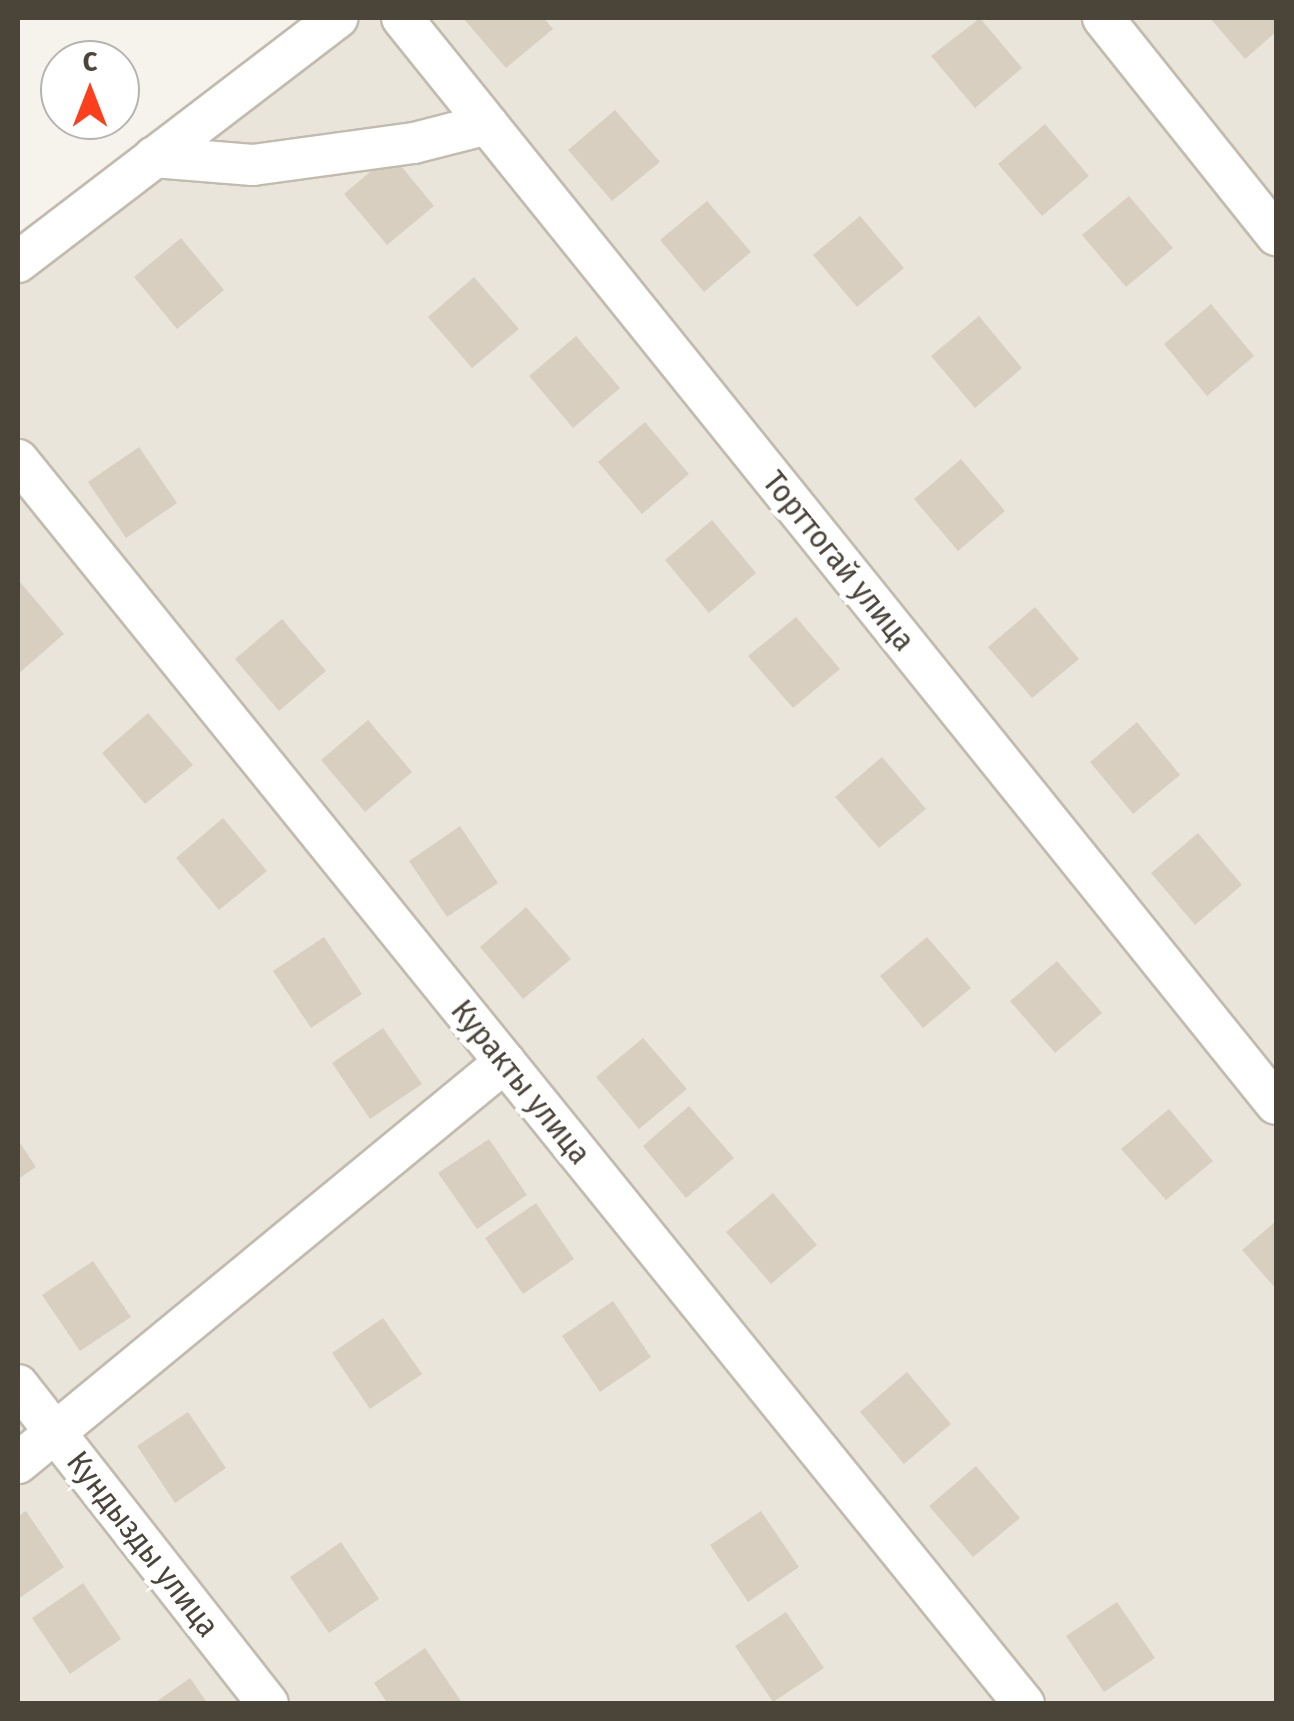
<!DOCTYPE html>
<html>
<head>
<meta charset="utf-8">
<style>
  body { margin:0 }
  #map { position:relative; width:1294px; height:1721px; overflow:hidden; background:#f6f3ec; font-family:"Fira Sans Condensed",sans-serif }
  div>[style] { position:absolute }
  .residential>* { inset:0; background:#eae5da }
  .building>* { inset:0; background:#d8cfc1 }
  .roads { filter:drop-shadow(2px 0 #c2bbae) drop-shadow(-2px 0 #c2bbae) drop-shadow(0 2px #c2bbae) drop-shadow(0 -2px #c2bbae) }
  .minor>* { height:40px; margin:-20px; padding:0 20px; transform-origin:20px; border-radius:20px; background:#fff }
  span { translate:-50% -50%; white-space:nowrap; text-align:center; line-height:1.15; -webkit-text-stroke:10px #fff; paint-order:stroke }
  .street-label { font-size:32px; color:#4b4439 }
  .frame { position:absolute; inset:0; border:20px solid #4b4439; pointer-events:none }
  .north { position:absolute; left:40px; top:40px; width:100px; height:100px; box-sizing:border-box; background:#fff; border:2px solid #b7b4b0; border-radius:50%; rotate:0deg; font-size:28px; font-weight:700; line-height:40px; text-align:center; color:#4b4439 }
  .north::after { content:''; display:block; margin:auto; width:35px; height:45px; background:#fc3f1d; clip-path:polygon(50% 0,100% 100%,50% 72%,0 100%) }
</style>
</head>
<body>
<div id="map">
  <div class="residential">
    <i style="clip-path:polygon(318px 18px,1276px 18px,1276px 1703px,18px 1703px,18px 233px)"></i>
  </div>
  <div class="building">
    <i style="clip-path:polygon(463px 18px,544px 18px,553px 29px,506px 68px)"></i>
    <i style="clip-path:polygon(980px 18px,1022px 68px,975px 108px,931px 56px)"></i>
    <i style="clip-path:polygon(1210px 18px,1276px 18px,1276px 32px,1245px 59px)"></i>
    <i style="clip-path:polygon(615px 110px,660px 162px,612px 201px,568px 150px)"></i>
    <i style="clip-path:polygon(1045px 124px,1089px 176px,1042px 216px,998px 164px)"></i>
    <i style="clip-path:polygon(391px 154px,434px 206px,387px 245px,344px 194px)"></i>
    <i style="clip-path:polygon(1129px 196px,1173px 248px,1126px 287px,1082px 235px)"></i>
    <i style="clip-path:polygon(707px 201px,751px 252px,704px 292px,660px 240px)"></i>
    <i style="clip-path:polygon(860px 216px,904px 268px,857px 307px,813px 255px)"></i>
    <i style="clip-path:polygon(181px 238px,224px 290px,177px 329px,134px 277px)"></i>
    <i style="clip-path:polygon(474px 277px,519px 329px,472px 368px,428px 317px)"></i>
    <i style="clip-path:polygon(1211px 304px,1254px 356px,1207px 396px,1164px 344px)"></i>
    <i style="clip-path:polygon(979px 316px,1022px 368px,975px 408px,931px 356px)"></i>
    <i style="clip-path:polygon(576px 336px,620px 388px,573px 428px,529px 376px)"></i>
    <i style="clip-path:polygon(645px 422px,689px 474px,642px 514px,598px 462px)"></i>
    <i style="clip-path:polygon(139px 447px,177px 503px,126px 538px,88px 482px)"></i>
    <i style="clip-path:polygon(961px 459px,1005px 511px,958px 551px,914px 499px)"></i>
    <i style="clip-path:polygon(712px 520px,756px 573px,709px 613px,665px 560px)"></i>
    <i style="clip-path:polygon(20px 582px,64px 634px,18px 674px,18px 584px)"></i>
    <i style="clip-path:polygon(1035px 607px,1079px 659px,1032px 698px,988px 647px)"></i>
    <i style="clip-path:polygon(796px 617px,840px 669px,793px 708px,748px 656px)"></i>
    <i style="clip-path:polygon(282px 619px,326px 671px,279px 711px,235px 659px)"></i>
    <i style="clip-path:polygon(148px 713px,193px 765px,145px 804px,102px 753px)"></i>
    <i style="clip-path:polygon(368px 720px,412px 772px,365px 812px,321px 760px)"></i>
    <i style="clip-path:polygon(1137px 722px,1180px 775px,1133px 814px,1090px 762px)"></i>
    <i style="clip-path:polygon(882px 757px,926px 809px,879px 848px,835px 797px)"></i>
    <i style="clip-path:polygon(223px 818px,267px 871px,219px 910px,176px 858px)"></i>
    <i style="clip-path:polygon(460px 826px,498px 883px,447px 917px,409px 861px)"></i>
    <i style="clip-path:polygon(1198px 833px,1242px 885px,1195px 925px,1151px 873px)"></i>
    <i style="clip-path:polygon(526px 907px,571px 959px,523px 999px,480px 947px)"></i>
    <i style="clip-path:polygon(324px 937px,362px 994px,311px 1028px,273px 971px)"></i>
    <i style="clip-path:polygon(927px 937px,971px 988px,923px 1028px,880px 976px)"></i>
    <i style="clip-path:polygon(1057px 961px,1102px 1013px,1055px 1053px,1010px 1001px)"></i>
    <i style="clip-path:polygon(383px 1028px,422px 1084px,370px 1119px,332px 1063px)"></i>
    <i style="clip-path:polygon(643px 1038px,687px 1089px,639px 1129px,596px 1077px)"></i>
    <i style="clip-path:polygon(689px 1106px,734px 1158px,686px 1198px,643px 1146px)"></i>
    <i style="clip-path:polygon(1169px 1109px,1213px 1161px,1166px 1200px,1121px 1149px)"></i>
    <i style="clip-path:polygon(489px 1139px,527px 1195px,477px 1229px,438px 1173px)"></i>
    <i style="clip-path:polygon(18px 1140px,36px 1167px,18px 1179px)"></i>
    <i style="clip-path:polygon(773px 1193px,817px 1245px,771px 1284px,726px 1232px)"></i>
    <i style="clip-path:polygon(536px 1203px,574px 1259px,523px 1294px,485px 1238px)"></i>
    <i style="clip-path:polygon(1276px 1221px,1276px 1289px,1242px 1250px)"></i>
    <i style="clip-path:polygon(93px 1261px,131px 1317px,80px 1351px,42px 1295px)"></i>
    <i style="clip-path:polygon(613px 1301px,651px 1357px,600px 1392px,562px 1336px)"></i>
    <i style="clip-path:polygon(383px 1318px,422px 1374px,370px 1409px,332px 1353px)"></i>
    <i style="clip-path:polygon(907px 1372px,951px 1424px,904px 1464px,860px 1412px)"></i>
    <i style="clip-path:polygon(188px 1412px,226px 1468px,175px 1503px,137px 1446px)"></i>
    <i style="clip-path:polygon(976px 1466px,1020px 1518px,973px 1557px,929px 1506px)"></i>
    <i style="clip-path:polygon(26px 1511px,64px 1567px,18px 1599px,18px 1516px)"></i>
    <i style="clip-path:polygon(761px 1511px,799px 1567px,748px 1602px,710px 1545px)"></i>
    <i style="clip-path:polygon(341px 1542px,379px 1599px,329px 1633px,290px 1577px)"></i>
    <i style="clip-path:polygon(83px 1583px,121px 1639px,70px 1674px,32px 1618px)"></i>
    <i style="clip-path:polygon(1117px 1602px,1155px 1658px,1104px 1692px,1066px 1636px)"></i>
    <i style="clip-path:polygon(786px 1612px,824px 1668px,773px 1702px,735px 1646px)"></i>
    <i style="clip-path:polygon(425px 1648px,463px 1704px,388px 1704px,374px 1683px)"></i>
    <i style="clip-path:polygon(190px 1678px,208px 1704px,153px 1704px)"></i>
  </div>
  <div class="roads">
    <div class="minor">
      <i style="left:402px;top:18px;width:1394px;rotate:51.17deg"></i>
      <i style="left:1103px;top:18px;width:278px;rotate:51.4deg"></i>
      <i style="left:154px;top:157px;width:99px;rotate:4.6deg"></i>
      <i style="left:253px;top:165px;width:162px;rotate:-7.8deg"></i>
      <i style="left:414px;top:143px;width:76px;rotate:-14.4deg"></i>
      <i style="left:18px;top:262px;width:402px;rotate:-37.4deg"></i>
      <i style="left:18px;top:460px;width:1600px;rotate:51.04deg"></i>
      <i style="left:18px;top:1385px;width:405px;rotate:51.9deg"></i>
      <i style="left:18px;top:1463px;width:631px;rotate:-39.47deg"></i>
    </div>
  </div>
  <div class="street-label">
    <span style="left:839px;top:561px;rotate:51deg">Торттогай улица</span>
    <span style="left:521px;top:1082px;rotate:51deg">Куракты улица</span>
    <span style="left:143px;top:1544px;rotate:52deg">Кундызды улица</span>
  </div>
  <div class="frame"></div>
  <div class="north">С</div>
</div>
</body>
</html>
